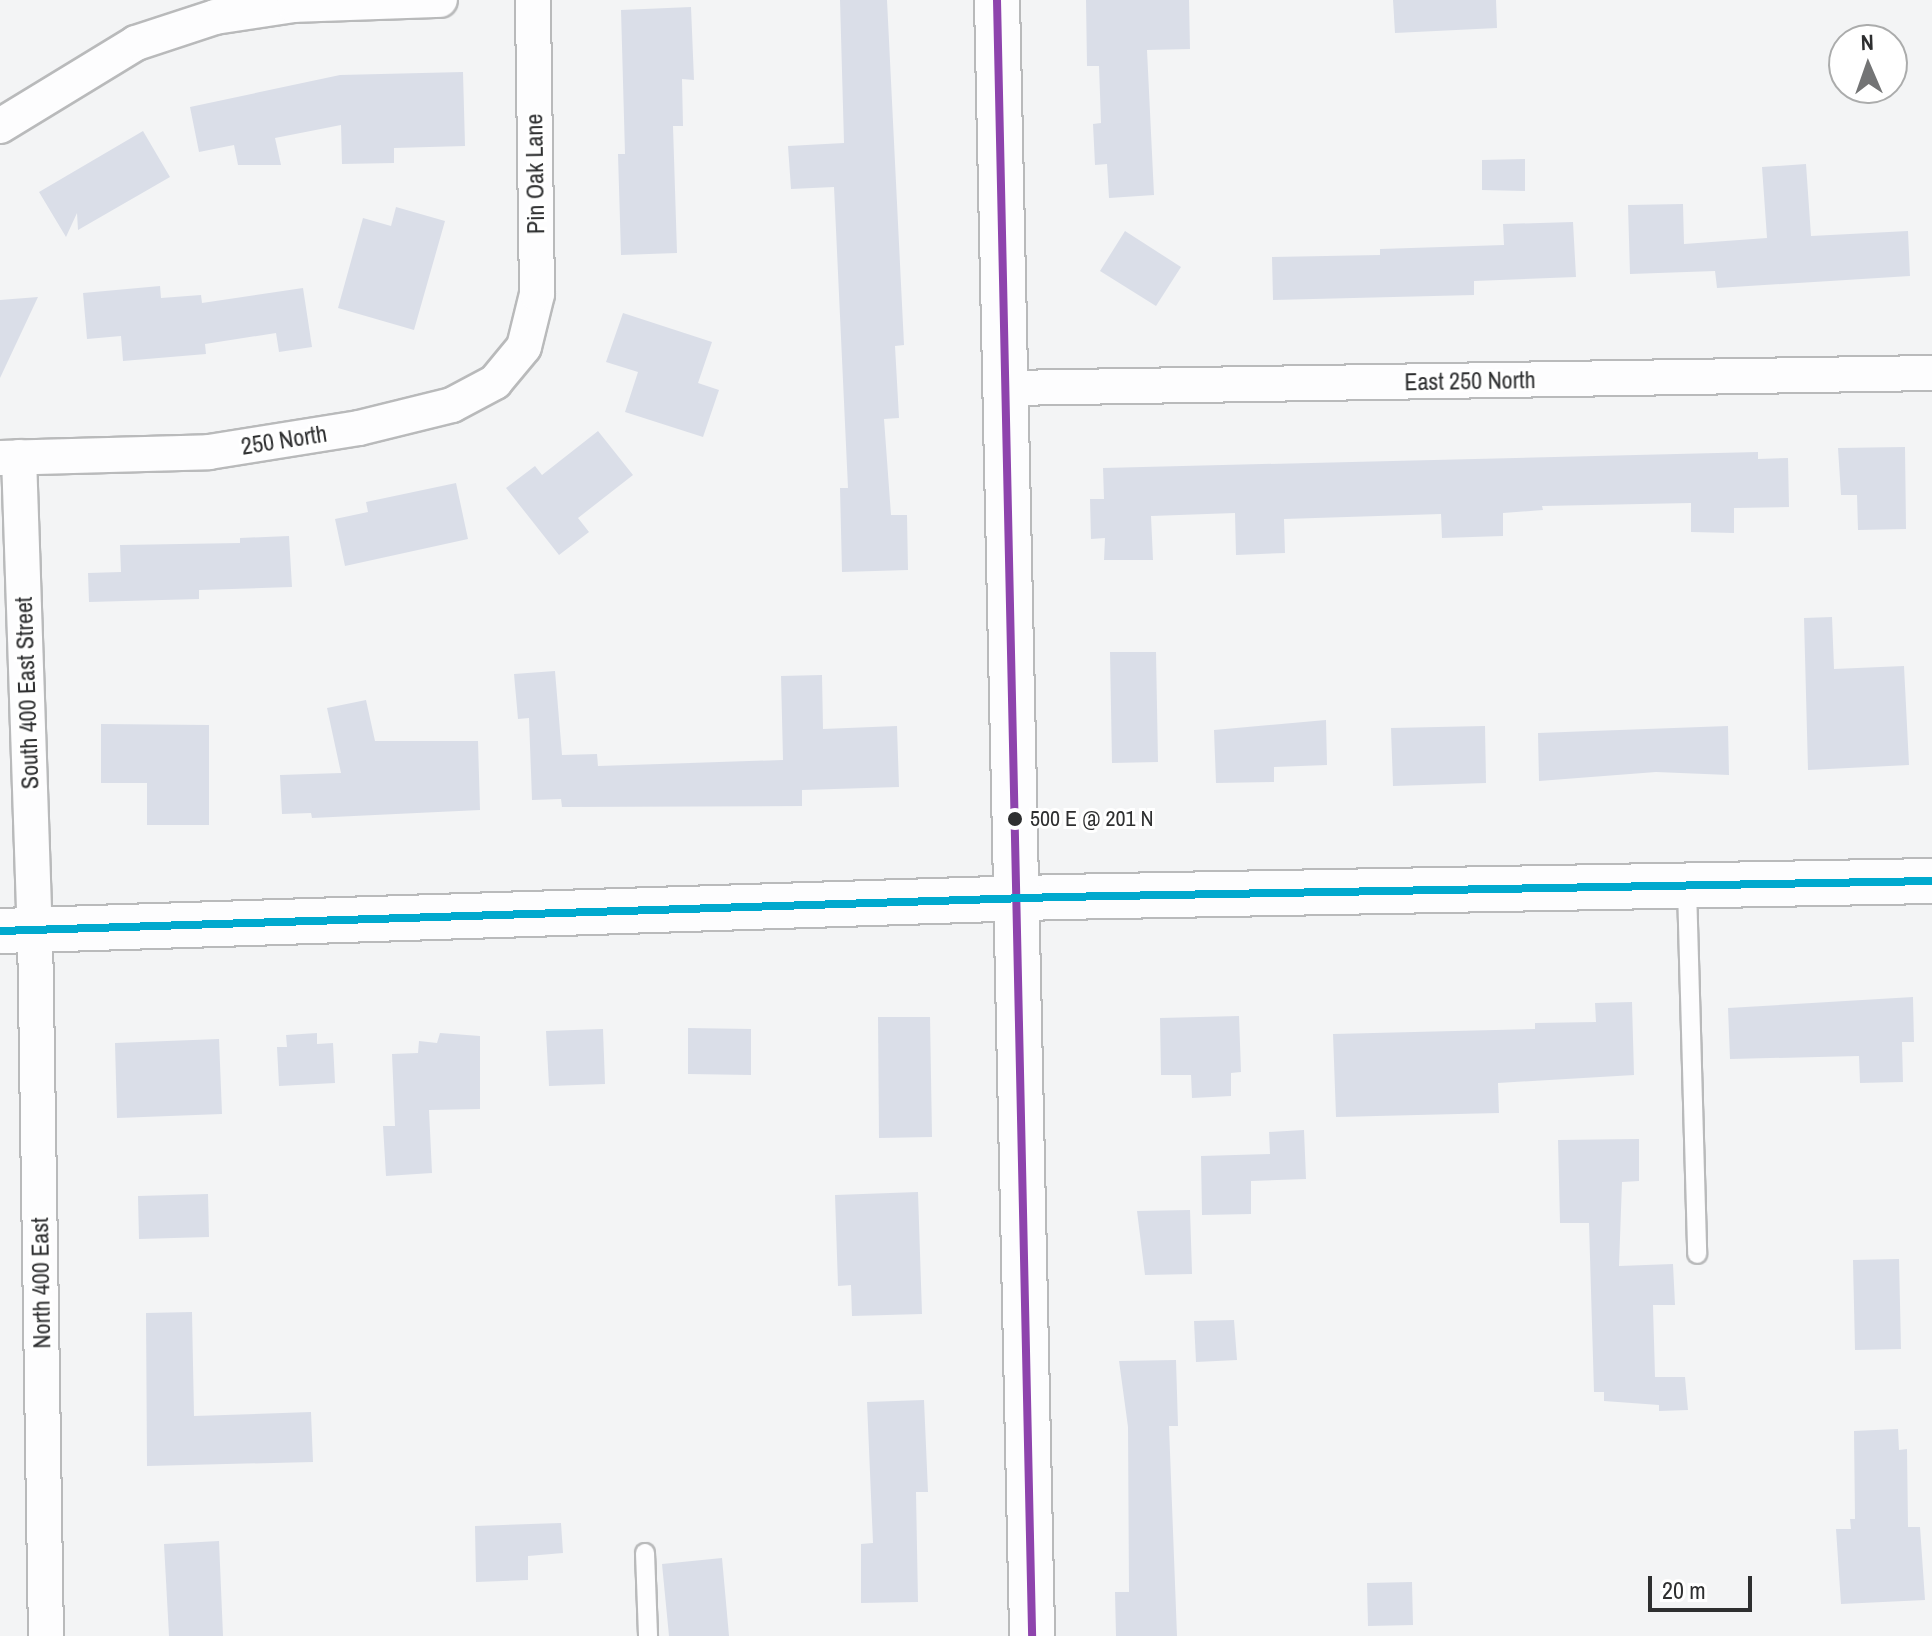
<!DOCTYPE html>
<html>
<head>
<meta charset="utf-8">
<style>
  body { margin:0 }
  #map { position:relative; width:1932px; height:1636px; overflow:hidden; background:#f3f4f5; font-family:"Archivo Narrow",sans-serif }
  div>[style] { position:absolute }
  .building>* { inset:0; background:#dadee8 }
  .roads { filter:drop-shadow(2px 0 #b9babb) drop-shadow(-2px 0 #b9babb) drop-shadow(0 2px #b9babb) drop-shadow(0 -2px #b9babb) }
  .lane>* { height:18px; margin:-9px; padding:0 9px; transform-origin:9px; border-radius:9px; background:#fdfdfe }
  .street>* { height:34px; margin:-17px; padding:0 17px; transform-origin:17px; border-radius:17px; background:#fdfdfe }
  .secondary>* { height:44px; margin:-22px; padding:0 22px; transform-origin:22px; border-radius:22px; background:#fdfdfe }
  .primary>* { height:44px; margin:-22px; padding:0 22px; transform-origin:22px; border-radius:22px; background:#fdfdfe }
  .bus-1>* { height:8px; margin:-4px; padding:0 4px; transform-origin:4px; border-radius:4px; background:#8e44ad }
  .bus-2>* { height:8px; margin:-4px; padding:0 4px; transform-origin:4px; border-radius:4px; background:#00a9ce }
  .dots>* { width:22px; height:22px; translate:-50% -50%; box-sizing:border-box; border:4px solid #fff; border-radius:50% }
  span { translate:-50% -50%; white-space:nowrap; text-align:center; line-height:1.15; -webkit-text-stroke:6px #fff; paint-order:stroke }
  .bus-label { font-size:22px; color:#2e2f30 }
  .left { translate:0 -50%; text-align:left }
  .street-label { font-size:24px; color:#2e2f30 }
  .north { position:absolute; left:1828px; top:24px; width:80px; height:80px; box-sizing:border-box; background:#fff; border:2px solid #abacac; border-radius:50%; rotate:358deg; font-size:22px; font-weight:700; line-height:32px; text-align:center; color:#2e2f30 }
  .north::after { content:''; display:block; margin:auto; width:28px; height:36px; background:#737475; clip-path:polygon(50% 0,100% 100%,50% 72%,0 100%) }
  .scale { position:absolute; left:1648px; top:1576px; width:104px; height:36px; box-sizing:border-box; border:4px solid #2e2f30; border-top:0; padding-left:10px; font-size:24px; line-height:28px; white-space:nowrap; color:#2e2f30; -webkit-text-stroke:6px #fff; paint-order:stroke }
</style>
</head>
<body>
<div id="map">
  <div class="building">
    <i style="clip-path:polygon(840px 0,887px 0,904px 345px,895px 346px,899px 418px,884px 419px,891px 515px,907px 515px,908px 570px,842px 572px,840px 488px,848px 488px,834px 187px,791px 189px,788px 146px,844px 143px)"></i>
    <i style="clip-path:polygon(1086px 0,1189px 0,1190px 49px,1147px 50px,1154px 195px,1109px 198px,1107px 164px,1095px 165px,1093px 124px,1101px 123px,1099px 66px,1087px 66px)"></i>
    <i style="clip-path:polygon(1393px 0,1496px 0,1497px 28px,1395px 33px)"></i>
    <i style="clip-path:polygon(691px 7px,694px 80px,682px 79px,683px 126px,673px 126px,677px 253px,621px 255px,618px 154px,625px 154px,621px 10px)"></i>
    <i style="clip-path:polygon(463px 72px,465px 146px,394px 148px,394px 163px,342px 164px,341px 125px,275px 138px,281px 165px,238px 165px,234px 145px,199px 152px,190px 107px,340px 75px)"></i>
    <i style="clip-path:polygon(143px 131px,170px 177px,78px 230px,77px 213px,66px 237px,39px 192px)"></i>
    <i style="clip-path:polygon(1525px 159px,1525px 191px,1482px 190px,1482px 160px)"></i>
    <i style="clip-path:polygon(1806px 164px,1811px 236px,1908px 231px,1910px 276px,1717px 288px,1715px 271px,1630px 274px,1628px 205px,1683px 204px,1684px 244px,1767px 238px,1762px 167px)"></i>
    <i style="clip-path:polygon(396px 207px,445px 221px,414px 330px,338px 308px,363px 218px,391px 226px)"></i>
    <i style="clip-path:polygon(1573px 222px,1576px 277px,1474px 281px,1474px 295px,1273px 300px,1272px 257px,1380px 255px,1380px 249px,1504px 245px,1503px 224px)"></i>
    <i style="clip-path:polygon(1125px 231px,1181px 267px,1156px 306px,1100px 271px)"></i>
    <i style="clip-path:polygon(160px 286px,161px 298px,201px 295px,202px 303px,303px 288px,312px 347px,279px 352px,276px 333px,205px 344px,206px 354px,123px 361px,121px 336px,87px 339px,83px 293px)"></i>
    <i style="clip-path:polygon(38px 297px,0 378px,0 300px)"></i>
    <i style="clip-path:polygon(623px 313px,712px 342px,698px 383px,719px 390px,703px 437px,625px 412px,638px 372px,606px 362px)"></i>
    <i style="clip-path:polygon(598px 431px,633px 475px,578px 518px,589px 532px,559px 555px,506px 488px,535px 466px,542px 475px)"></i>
    <i style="clip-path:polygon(1905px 447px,1906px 529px,1858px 530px,1857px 495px,1841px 495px,1838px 448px)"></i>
    <i style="clip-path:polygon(1758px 452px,1758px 459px,1788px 458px,1789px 507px,1734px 508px,1734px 533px,1691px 532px,1691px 503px,1542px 506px,1543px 510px,1503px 513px,1503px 536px,1442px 538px,1441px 514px,1284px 519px,1285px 553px,1236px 555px,1235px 513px,1151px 516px,1153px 560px,1104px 560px,1105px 538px,1091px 539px,1090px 499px,1104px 499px,1103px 468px)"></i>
    <i style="clip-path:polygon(456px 483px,468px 539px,345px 566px,335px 519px,368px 512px,366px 502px)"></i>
    <i style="clip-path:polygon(289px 536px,292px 587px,199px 590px,199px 599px,89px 602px,88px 573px,121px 572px,120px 545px,240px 543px,240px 538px)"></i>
    <i style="clip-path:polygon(1832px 617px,1834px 669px,1904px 666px,1909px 765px,1808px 770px,1804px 618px)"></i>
    <i style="clip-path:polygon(1110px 652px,1156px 652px,1158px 762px,1112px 763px)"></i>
    <i style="clip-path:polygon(555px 671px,562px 755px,597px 754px,598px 766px,783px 760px,781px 676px,822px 675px,823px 729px,897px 726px,899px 787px,802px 790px,802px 806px,562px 807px,561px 799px,532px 800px,529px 718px,518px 719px,514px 674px)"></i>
    <i style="clip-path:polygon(366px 700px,375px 741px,478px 741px,480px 810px,312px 818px,311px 813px,282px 814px,280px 775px,341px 773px,327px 708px)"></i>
    <i style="clip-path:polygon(1326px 720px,1327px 765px,1274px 767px,1274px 782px,1216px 783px,1214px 730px)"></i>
    <i style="clip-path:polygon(101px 724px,209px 725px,209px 825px,147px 825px,147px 783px,101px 783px)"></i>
    <i style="clip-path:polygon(1485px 726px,1486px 783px,1393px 786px,1391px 728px)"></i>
    <i style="clip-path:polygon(1728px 726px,1729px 775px,1656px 772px,1539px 781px,1538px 733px)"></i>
    <i style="clip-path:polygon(1913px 997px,1914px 1042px,1902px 1042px,1903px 1082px,1860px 1083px,1859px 1056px,1730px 1059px,1728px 1008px)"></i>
    <i style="clip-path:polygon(1632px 1002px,1634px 1075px,1498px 1083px,1499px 1113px,1336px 1117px,1333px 1034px,1535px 1029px,1535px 1023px,1596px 1022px,1595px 1003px)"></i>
    <i style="clip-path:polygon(1239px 1016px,1241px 1072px,1231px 1073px,1231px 1096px,1192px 1098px,1191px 1075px,1161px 1075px,1160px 1018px)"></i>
    <i style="clip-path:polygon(878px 1017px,930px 1017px,932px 1137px,879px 1138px)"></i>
    <i style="clip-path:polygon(688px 1028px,751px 1029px,751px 1075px,688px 1074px)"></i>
    <i style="clip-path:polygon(603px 1029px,605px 1084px,549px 1086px,546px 1031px)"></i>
    <i style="clip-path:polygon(317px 1033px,317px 1044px,333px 1043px,335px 1083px,279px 1086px,277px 1047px,287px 1047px,286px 1035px)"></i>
    <i style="clip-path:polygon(440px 1033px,480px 1036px,480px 1109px,429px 1110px,432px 1173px,386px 1176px,383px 1126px,395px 1126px,392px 1054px,418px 1053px,419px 1041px,437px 1043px)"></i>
    <i style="clip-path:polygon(219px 1039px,222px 1114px,117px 1118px,115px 1043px)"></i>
    <i style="clip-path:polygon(1304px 1130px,1306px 1179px,1251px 1181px,1251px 1214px,1202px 1215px,1201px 1156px,1270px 1154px,1269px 1132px)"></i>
    <i style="clip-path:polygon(1639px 1139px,1639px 1181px,1622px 1182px,1619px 1266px,1673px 1264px,1675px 1305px,1653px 1305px,1655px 1377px,1685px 1377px,1688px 1410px,1659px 1411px,1659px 1405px,1604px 1401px,1604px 1392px,1594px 1392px,1589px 1223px,1560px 1223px,1558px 1140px)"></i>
    <i style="clip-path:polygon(918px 1192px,922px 1314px,852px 1316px,851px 1285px,838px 1286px,835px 1195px)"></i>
    <i style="clip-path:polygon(208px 1194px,209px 1237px,139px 1239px,138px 1196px)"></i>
    <i style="clip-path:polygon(1190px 1210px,1192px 1274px,1145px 1275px,1137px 1211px)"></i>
    <i style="clip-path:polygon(1899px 1259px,1901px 1349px,1855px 1350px,1853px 1260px)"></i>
    <i style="clip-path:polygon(192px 1312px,194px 1416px,311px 1412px,313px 1462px,147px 1466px,146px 1313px)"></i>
    <i style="clip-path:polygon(1234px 1320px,1237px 1360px,1196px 1362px,1194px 1321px)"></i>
    <i style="clip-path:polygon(1176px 1360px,1178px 1426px,1169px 1426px,1177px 1636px,1116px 1636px,1115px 1592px,1129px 1592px,1128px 1427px,1119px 1361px)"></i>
    <i style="clip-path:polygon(924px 1400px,928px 1492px,916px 1492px,918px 1602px,861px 1603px,861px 1544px,873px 1543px,867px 1402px)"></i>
    <i style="clip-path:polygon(1898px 1429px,1899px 1450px,1907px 1449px,1908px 1527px,1920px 1527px,1925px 1600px,1841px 1604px,1836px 1529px,1851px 1529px,1850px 1519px,1855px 1519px,1854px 1431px)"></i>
    <i style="clip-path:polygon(561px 1523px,563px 1553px,528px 1556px,528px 1580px,476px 1582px,475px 1526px)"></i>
    <i style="clip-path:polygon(219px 1541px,223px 1636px,169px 1636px,164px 1544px)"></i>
    <i style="clip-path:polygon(722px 1558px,729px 1636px,669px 1636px,662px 1564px)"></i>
    <i style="clip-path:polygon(1412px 1582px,1413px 1625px,1368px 1626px,1367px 1583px)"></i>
  </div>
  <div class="roads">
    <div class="lane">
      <i style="left:1687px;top:888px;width:366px;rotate:88.4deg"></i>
      <i style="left:645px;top:1553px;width:83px;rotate:87.9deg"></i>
    </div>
    <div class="street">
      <i style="left:0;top:126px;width:159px;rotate:-31.4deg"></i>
      <i style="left:136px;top:43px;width:83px;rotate:-18.2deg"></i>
      <i style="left:215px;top:17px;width:80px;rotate:-8.6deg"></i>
      <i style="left:294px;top:5px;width:146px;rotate:-2deg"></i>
      <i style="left:1008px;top:388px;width:924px;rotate:-0.93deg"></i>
      <i style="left:19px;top:457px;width:473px;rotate:88.1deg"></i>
      <i style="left:35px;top:930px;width:706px;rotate:89.11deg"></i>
      <i style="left:0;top:458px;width:209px;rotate:-1.6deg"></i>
      <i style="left:209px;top:452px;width:152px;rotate:-9.1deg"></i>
      <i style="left:359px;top:428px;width:96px;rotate:-13.9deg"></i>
      <i style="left:452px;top:405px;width:49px;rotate:-28.1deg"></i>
      <i style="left:495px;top:382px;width:45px;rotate:-50.4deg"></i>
      <i style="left:524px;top:347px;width:55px;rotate:-76.2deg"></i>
      <i style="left:537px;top:294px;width:294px;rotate:-90.8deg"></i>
    </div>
    <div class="secondary">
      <i style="left:997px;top:0;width:1636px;rotate:88.77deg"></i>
    </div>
    <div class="primary">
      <i style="left:0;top:931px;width:1060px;rotate:-1.84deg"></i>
      <i style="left:1059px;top:897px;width:873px;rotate:-1.05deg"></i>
    </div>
  </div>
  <div class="bus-1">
    <i style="left:997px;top:0;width:1636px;rotate:88.77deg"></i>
  </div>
  <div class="bus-2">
    <i style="left:0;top:931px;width:1060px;rotate:-1.84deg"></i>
    <i style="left:1059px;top:897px;width:873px;rotate:-1.05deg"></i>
  </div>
  <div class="dots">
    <i style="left:1015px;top:819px;background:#2e2f30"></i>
  </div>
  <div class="bus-label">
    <span class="left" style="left:1030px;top:819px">500 E @ 201 N</span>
  </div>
  <div class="street-label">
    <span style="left:535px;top:174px;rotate:-91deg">Pin Oak Lane</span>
    <span style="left:1470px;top:381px;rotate:-1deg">East 250 North</span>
    <span style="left:284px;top:440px;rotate:-9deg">250 North</span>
    <span style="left:27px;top:693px;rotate:-92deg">South 400 East Street</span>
    <span style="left:41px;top:1283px;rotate:-91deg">North 400 East</span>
  </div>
  <div class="north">N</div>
  <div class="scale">20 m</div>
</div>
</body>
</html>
